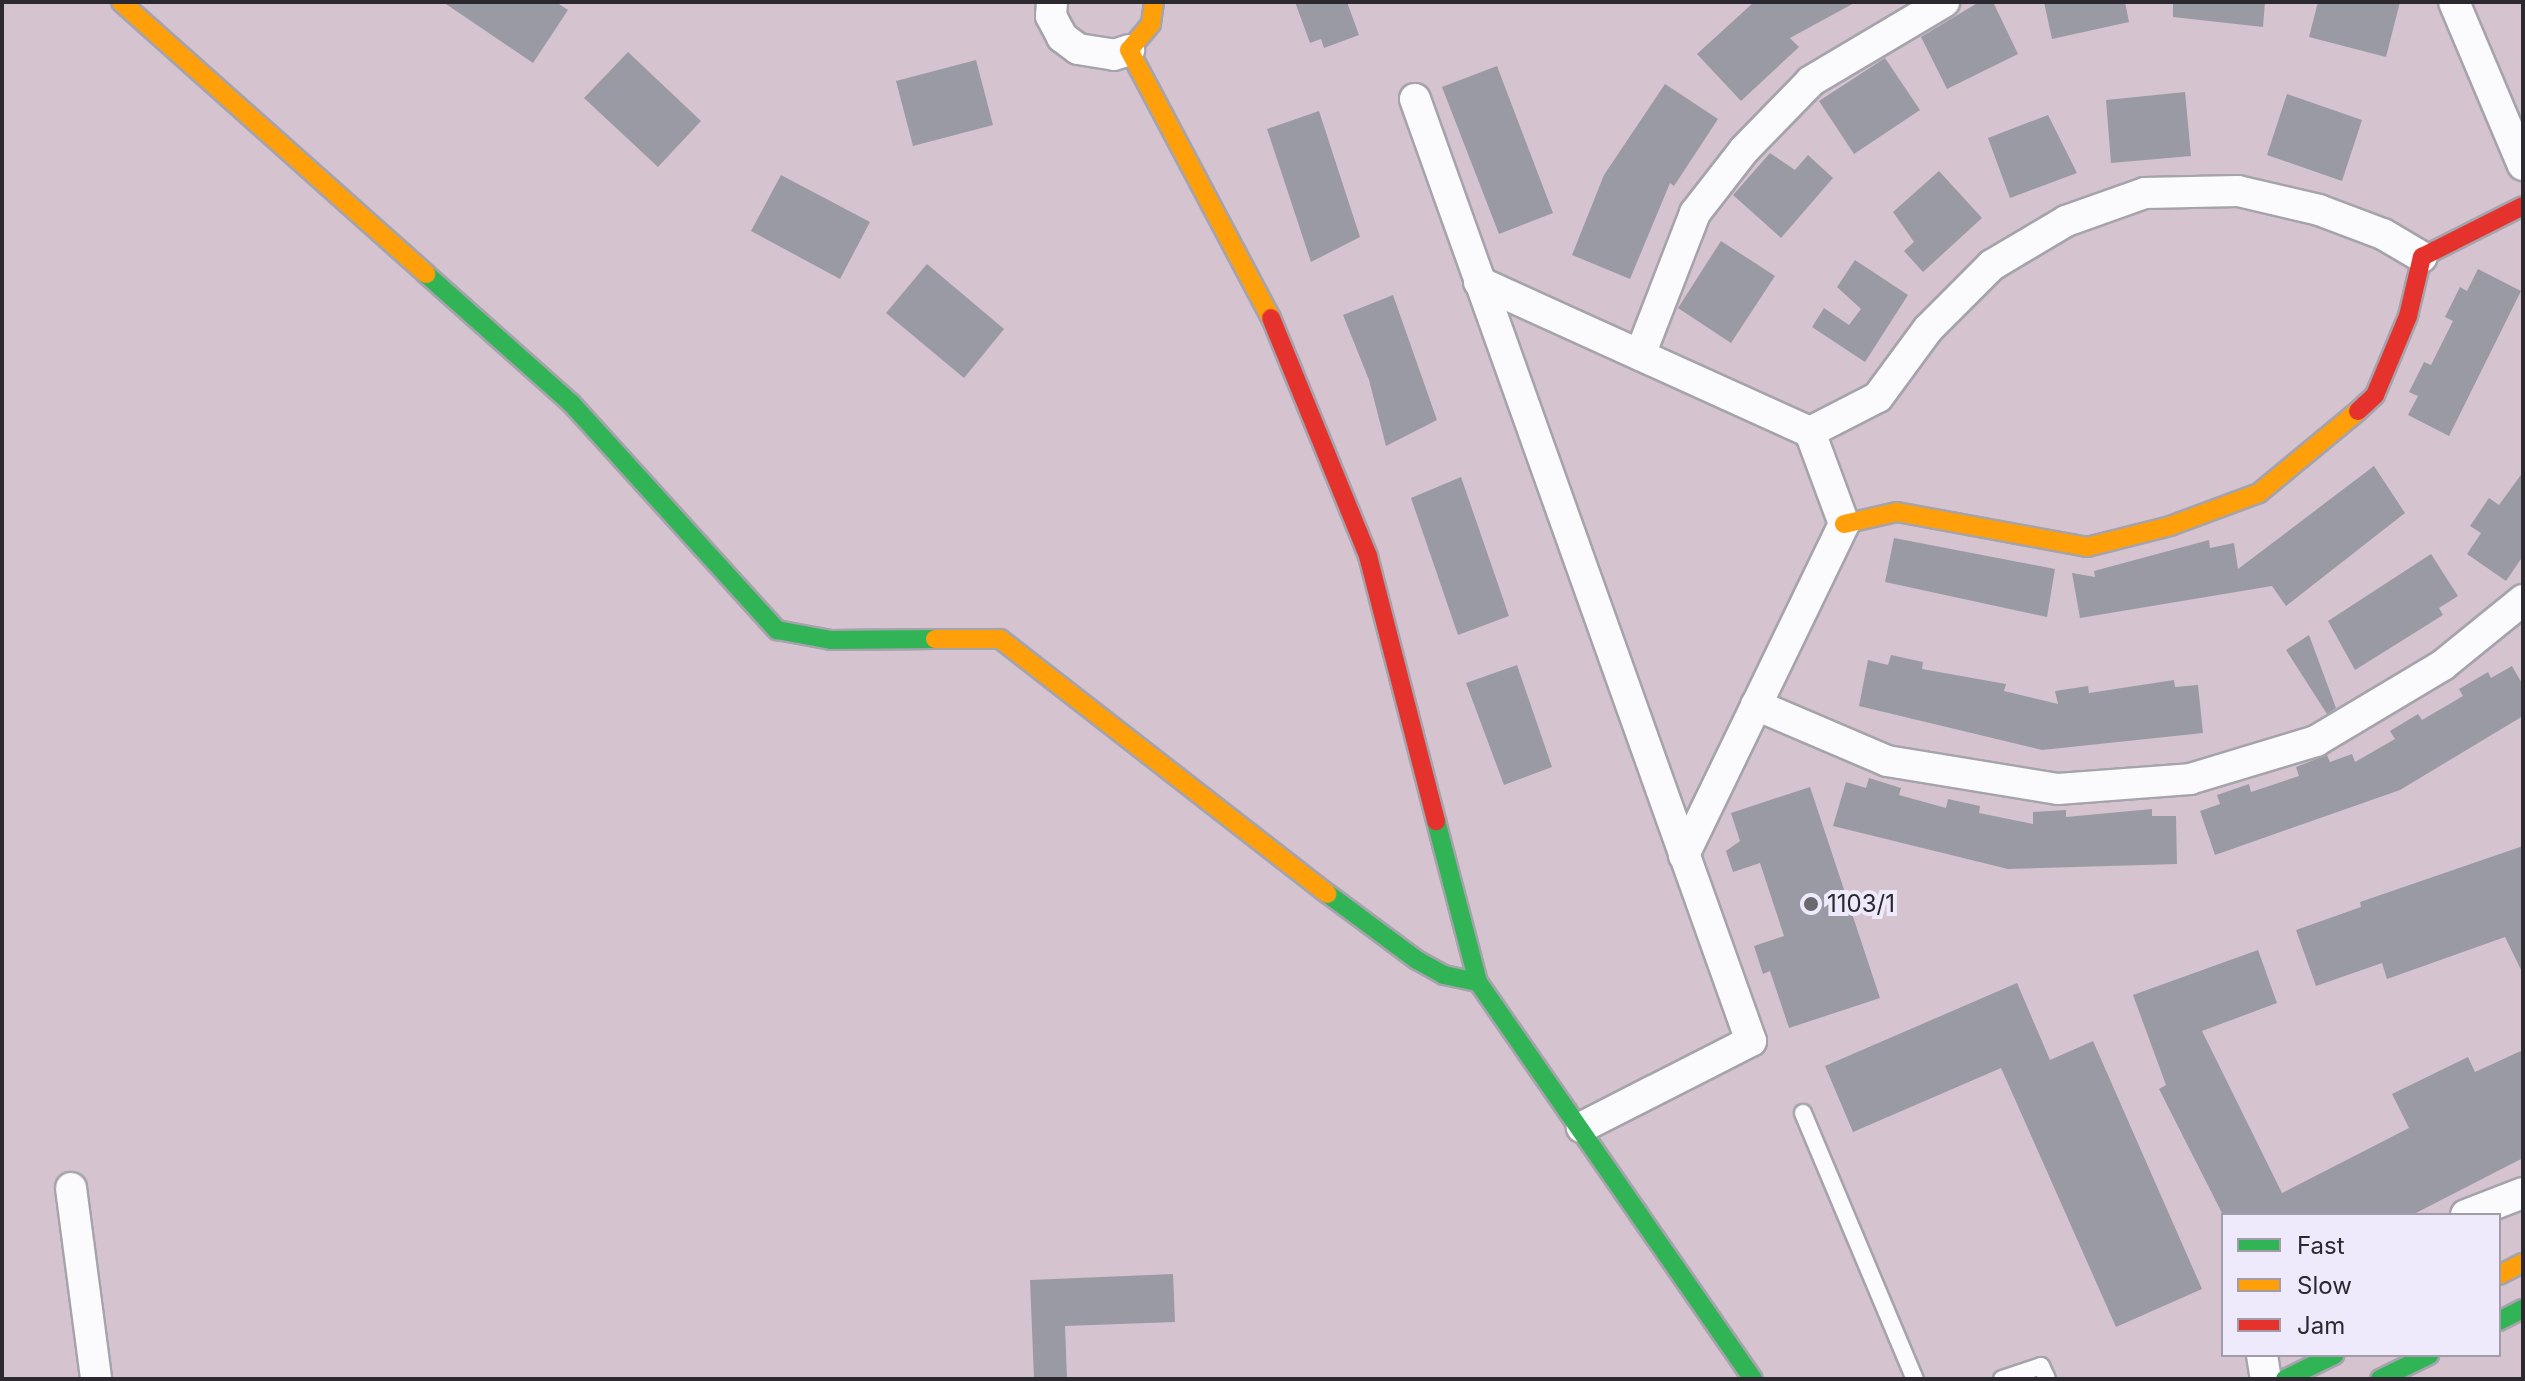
<!DOCTYPE html>
<html>
<head>
<meta charset="utf-8">
<style>
  body { margin:0 }
  #map { position:relative; width:2525px; height:1381px; overflow:hidden; background:#e3e0ea; font-family:Inter,sans-serif }
  div>[style] { position:absolute }
  .green>* { inset:0; background:#d5c3d0 }
  .building>* { inset:0; background:#9a9aa5 }
  .roads { filter:drop-shadow(2px 0 #a5a3ab) drop-shadow(-2px 0 #a5a3ab) drop-shadow(0 2px #a5a3ab) drop-shadow(0 -2px #a5a3ab) }
  .lane>* { height:16px; margin:-8px; padding:0 8px; transform-origin:8px; border-radius:8px; background:#fbfafc }
  .street>* { height:30px; margin:-15px; padding:0 15px; transform-origin:15px; border-radius:15px; background:#fbfafc }
  .fast>* { height:18px; margin:-9px; padding:0 9px; transform-origin:9px; border-radius:9px; background:#30b455 }
  .slow>* { height:18px; margin:-9px; padding:0 9px; transform-origin:9px; border-radius:9px; background:#ff9f0a }
  .jam>* { height:18px; margin:-9px; padding:0 9px; transform-origin:9px; border-radius:9px; background:#e5322d }
  .dots>* { width:22px; height:22px; translate:-50% -50%; box-sizing:border-box; border:4px solid #efe9fc; border-radius:50% }
  span { translate:-50% -50%; white-space:nowrap; text-align:center; line-height:1.15; -webkit-text-stroke:8px #efe9fc; paint-order:stroke }
  .poi-label { font-size:24px; color:#2b292f }
  .left { translate:0 -50%; text-align:left }
  .frame { position:absolute; inset:0; border:4px solid #2b292f; pointer-events:none }
  .legend { position:absolute; left:2221px; top:1213px; width:280px; height:144px; box-sizing:border-box; background:#efe9fc; border:2px solid #a19caa; margin:0; padding:10px 14px; list-style:none; font-size:24px; color:#2b292f }
  .legend li { display:flex; align-items:center; gap:16px; height:40px }
  .legend b { width:40px; border:2px solid #a19caa }
</style>
</head>
<body>
<div id="map">
  <div class="green">
    <i style="clip-path:polygon(evenodd,2px 2px,2523px 2px,2523px 1379px,2px 1379px,2px 2px,2223px 1215px,2499px 1215px,2499px 1355px,2223px 1355px,2223px 1215px)"></i>
  </div>
  <div class="building">
    <i style="clip-path:polygon(443px 2px,556px 2px,568px 10px,533px 63px)"></i>
    <i style="clip-path:polygon(1295px 2px,1347px 2px,1359px 35px,1324px 48px,1321px 39px,1310px 43px)"></i>
    <i style="clip-path:polygon(1754px 2px,1856px 2px,1790px 38px,1799px 47px,1741px 101px,1697px 54px)"></i>
    <i style="clip-path:polygon(1979px 2px,1993px 2px,2018px 54px,1947px 89px,1921px 37px)"></i>
    <i style="clip-path:polygon(2044px 2px,2125px 2px,2129px 22px,2052px 39px)"></i>
    <i style="clip-path:polygon(2173px 2px,2265px 2px,2263px 27px,2173px 17px)"></i>
    <i style="clip-path:polygon(2318px 2px,2400px 2px,2386px 57px,2309px 37px)"></i>
    <i style="clip-path:polygon(628px 52px,701px 121px,658px 167px,584px 98px)"></i>
    <i style="clip-path:polygon(1885px 58px,1920px 110px,1854px 154px,1819px 101px)"></i>
    <i style="clip-path:polygon(976px 60px,993px 125px,913px 146px,896px 81px)"></i>
    <i style="clip-path:polygon(1497px 66px,1553px 213px,1499px 234px,1442px 87px)"></i>
    <i style="clip-path:polygon(1665px 84px,1718px 119px,1674px 186px,1670px 183px,1630px 279px,1572px 255px,1604px 175px)"></i>
    <i style="clip-path:polygon(2185px 92px,2191px 156px,2111px 163px,2106px 100px)"></i>
    <i style="clip-path:polygon(2287px 94px,2362px 120px,2342px 181px,2267px 155px)"></i>
    <i style="clip-path:polygon(1319px 111px,1360px 237px,1311px 262px,1267px 129px)"></i>
    <i style="clip-path:polygon(2048px 115px,2077px 173px,2010px 198px,1988px 138px)"></i>
    <i style="clip-path:polygon(1770px 153px,1795px 170px,1808px 155px,1833px 178px,1781px 238px,1733px 195px)"></i>
    <i style="clip-path:polygon(1939px 171px,1982px 218px,1923px 272px,1904px 251px,1914px 242px,1893px 212px)"></i>
    <i style="clip-path:polygon(781px 175px,870px 222px,840px 279px,751px 231px)"></i>
    <i style="clip-path:polygon(1721px 241px,1775px 276px,1731px 343px,1678px 308px)"></i>
    <i style="clip-path:polygon(1855px 260px,1908px 295px,1865px 362px,1812px 327px,1824px 308px,1849px 325px,1861px 309px,1837px 287px)"></i>
    <i style="clip-path:polygon(927px 264px,1004px 329px,964px 378px,886px 313px)"></i>
    <i style="clip-path:polygon(2478px 269px,2521px 291px,2449px 436px,2408px 415px,2418px 396px,2409px 392px,2424px 362px,2431px 365px,2453px 321px,2445px 317px,2460px 287px,2467px 291px)"></i>
    <i style="clip-path:polygon(1393px 295px,1437px 420px,1386px 446px,1369px 380px,1343px 315px)"></i>
    <i style="clip-path:polygon(2374px 466px,2405px 513px,2286px 606px,2272px 586px,2080px 618px,2072px 573px,2095px 577px,2094px 571px,2209px 540px,2210px 548px,2234px 543px,2238px 569px)"></i>
    <i style="clip-path:polygon(2523px 472px,2523px 556px,2506px 581px,2467px 554px,2481px 533px,2470px 526px,2489px 498px,2499px 505px)"></i>
    <i style="clip-path:polygon(1461px 477px,1509px 616px,1458px 635px,1411px 498px)"></i>
    <i style="clip-path:polygon(1894px 538px,2055px 569px,2047px 617px,1885px 582px)"></i>
    <i style="clip-path:polygon(2431px 554px,2458px 596px,2439px 608px,2443px 615px,2355px 670px,2328px 621px)"></i>
    <i style="clip-path:polygon(2309px 635px,2336px 708px,2327px 714px,2286px 650px)"></i>
    <i style="clip-path:polygon(1891px 655px,1923px 662px,1922px 669px,2006px 684px,2004px 691px,2058px 704px,2055px 691px,2088px 686px,2089px 693px,2174px 680px,2175px 687px,2198px 685px,2203px 733px,2042px 750px,1859px 706px,1868px 660px,1888px 665px)"></i>
    <i style="clip-path:polygon(1517px 665px,1552px 767px,1504px 785px,1466px 683px)"></i>
    <i style="clip-path:polygon(2512px 666px,2523px 685px,2523px 716px,2400px 790px,2215px 855px,2200px 811px,2220px 804px,2217px 795px,2249px 784px,2251px 792px,2299px 776px,2296px 767px,2327px 755px,2330px 762px,2352px 754px,2355px 762px,2395px 739px,2390px 731px,2418px 714px,2422px 720px,2463px 696px,2459px 689px,2488px 672px,2491px 678px)"></i>
    <i style="clip-path:polygon(1869px 778px,1901px 788px,1899px 795px,1946px 808px,1948px 799px,1980px 806px,1979px 813px,2033px 824px,2033px 812px,2066px 810px,2066px 817px,2152px 809px,2152px 816px,2176px 816px,2177px 864px,2008px 869px,1833px 826px,1846px 782px,1866px 788px)"></i>
    <i style="clip-path:polygon(1810px 787px,1880px 998px,1789px 1028px,1770px 971px,1763px 974px,1754px 946px,1784px 936px,1760px 863px,1733px 872px,1726px 851px,1740px 841px,1731px 813px)"></i>
    <i style="clip-path:polygon(2523px 846px,2523px 974px,2505px 937px,2387px 979px,2382px 963px,2316px 986px,2296px 930px,2361px 907px,2360px 902px)"></i>
    <i style="clip-path:polygon(2258px 950px,2277px 1003px,2202px 1031px,2282px 1193px,2409px 1128px,2392px 1094px,2468px 1057px,2475px 1072px,2523px 1050px,2523px 1158px,2412px 1215px,2223px 1215px,2159px 1089px,2166px 1085px,2133px 995px)"></i>
    <i style="clip-path:polygon(2017px 983px,2050px 1060px,2093px 1041px,2202px 1289px,2116px 1327px,2001px 1068px,1853px 1132px,1825px 1066px)"></i>
    <i style="clip-path:polygon(1173px 1274px,1175px 1322px,1065px 1326px,1067px 1379px,1034px 1379px,1030px 1280px)"></i>
  </div>
  <div class="roads">
    <div class="lane">
      <i style="left:1803px;top:1113px;width:289px;rotate:67.2deg"></i>
      <i style="left:2002px;top:1379px;width:41px;rotate:-18.4deg"></i>
      <i style="left:2041px;top:1366px;width:14px;rotate:65deg"></i>
    </div>
    <div class="street">
      <i style="left:1052px;top:2px;width:14px;rotate:94deg"></i>
      <i style="left:1051px;top:16px;width:24px;rotate:62deg"></i>
      <i style="left:1062px;top:37px;width:20px;rotate:37deg"></i>
      <i style="left:1078px;top:49px;width:36px;rotate:9deg"></i>
      <i style="left:1114px;top:55px;width:16px;rotate:-18deg"></i>
      <i style="left:2454px;top:2px;width:177px;rotate:67.1deg"></i>
      <i style="left:1415px;top:99px;width:1000px;rotate:70.37deg"></i>
      <i style="left:1751px;top:1041px;width:190px;rotate:153deg"></i>
      <i style="left:1479px;top:282px;width:363px;rotate:24.4deg"></i>
      <i style="left:1810px;top:432px;width:98px;rotate:69.7deg"></i>
      <i style="left:1844px;top:524px;width:368px;rotate:115.8deg"></i>
      <i style="left:1640px;top:355px;width:152px;rotate:-68.8deg"></i>
      <i style="left:1695px;top:213px;width:80px;rotate:-52.1deg"></i>
      <i style="left:1744px;top:150px;width:96px;rotate:-45.8deg"></i>
      <i style="left:1811px;top:81px;width:155px;rotate:-30.7deg"></i>
      <i style="left:1810px;top:432px;width:76px;rotate:-27.2deg"></i>
      <i style="left:1878px;top:397px;width:84px;rotate:-53.7deg"></i>
      <i style="left:1928px;top:329px;width:91px;rotate:-45deg"></i>
      <i style="left:1992px;top:265px;width:86px;rotate:-30.7deg"></i>
      <i style="left:2066px;top:221px;width:84px;rotate:-19.5deg"></i>
      <i style="left:2145px;top:193px;width:93px;rotate:-1.2deg"></i>
      <i style="left:2238px;top:191px;width:83px;rotate:13.2deg"></i>
      <i style="left:2319px;top:210px;width:68px;rotate:20.6deg"></i>
      <i style="left:2383px;top:234px;width:45px;rotate:30.5deg"></i>
      <i style="left:1756px;top:705px;width:142px;rotate:23.1deg"></i>
      <i style="left:1887px;top:761px;width:173px;rotate:9.3deg"></i>
      <i style="left:2058px;top:789px;width:132px;rotate:-4.3deg"></i>
      <i style="left:2190px;top:779px;width:132px;rotate:-16.8deg"></i>
      <i style="left:2316px;top:741px;width:148px;rotate:-30.9deg"></i>
      <i style="left:2443px;top:665px;width:103px;rotate:-39.1deg"></i>
      <i style="left:71px;top:1188px;width:193px;rotate:82.5deg"></i>
      <i style="left:2466px;top:1215px;width:61px;rotate:-21.1deg"></i>
      <i style="left:2262px;top:1355px;width:24px;rotate:81deg"></i>
    </div>
    <div class="fast">
      <i style="left:426px;top:274px;width:194px;rotate:41.7deg"></i>
      <i style="left:571px;top:403px;width:307px;rotate:47.8deg"></i>
      <i style="left:777px;top:630px;width:55px;rotate:10.5deg"></i>
      <i style="left:831px;top:640px;width:104px;rotate:-0.6deg"></i>
      <i style="left:1436px;top:821px;width:166px;rotate:75.4deg"></i>
      <i style="left:1478px;top:982px;width:483px;rotate:55.3deg"></i>
      <i style="left:1328px;top:894px;width:111px;rotate:36.6deg"></i>
      <i style="left:1417px;top:960px;width:31px;rotate:29deg"></i>
      <i style="left:1444px;top:975px;width:35px;rotate:12deg"></i>
      <i style="left:2499px;top:1321px;width:27px;rotate:-27deg"></i>
      <i style="left:2285px;top:1379px;width:55px;rotate:-26.1deg"></i>
      <i style="left:2380px;top:1379px;width:55px;rotate:-26.1deg"></i>
    </div>
    <div class="slow">
      <i style="left:121px;top:2px;width:409px;rotate:41.7deg"></i>
      <i style="left:1154px;top:2px;width:22px;rotate:98deg"></i>
      <i style="left:1151px;top:24px;width:34px;rotate:130deg"></i>
      <i style="left:1129px;top:50px;width:303px;rotate:62.1deg"></i>
      <i style="left:1844px;top:524px;width:54px;rotate:-12.8deg"></i>
      <i style="left:1897px;top:512px;width:193px;rotate:10.4deg"></i>
      <i style="left:2087px;top:547px;width:86px;rotate:-14.2deg"></i>
      <i style="left:2170px;top:526px;width:95px;rotate:-20.3deg"></i>
      <i style="left:2259px;top:493px;width:129px;rotate:-39.6deg"></i>
      <i style="left:935px;top:639px;width:65px"></i>
      <i style="left:1000px;top:639px;width:415px;rotate:37.9deg"></i>
      <i style="left:2499px;top:1275px;width:27px;rotate:-27deg"></i>
    </div>
    <div class="jam">
      <i style="left:1271px;top:318px;width:257px;rotate:67.8deg"></i>
      <i style="left:1368px;top:556px;width:274px;rotate:75.6deg"></i>
      <i style="left:2358px;top:411px;width:23px;rotate:-43deg"></i>
      <i style="left:2375px;top:395px;width:86px;rotate:-67.3deg"></i>
      <i style="left:2408px;top:316px;width:61px;rotate:-76.7deg"></i>
      <i style="left:2422px;top:257px;width:113px;rotate:-26.8deg"></i>
    </div>
  </div>
  <div class="dots">
    <i style="left:1811px;top:904px;background:#6b6970"></i>
  </div>
  <div class="poi-label">
    <span class="left" style="left:1827px;top:904px">1103/1</span>
  </div>
  <div class="frame"></div>
  <ul class="legend">
  <li><b style="height:10px;background:#30b455"></b>Fast</li>
  <li><b style="height:10px;background:#ff9f0a"></b>Slow</li>
  <li><b style="height:10px;background:#e5322d"></b>Jam</li>
  </ul>
</div>
</body>
</html>
